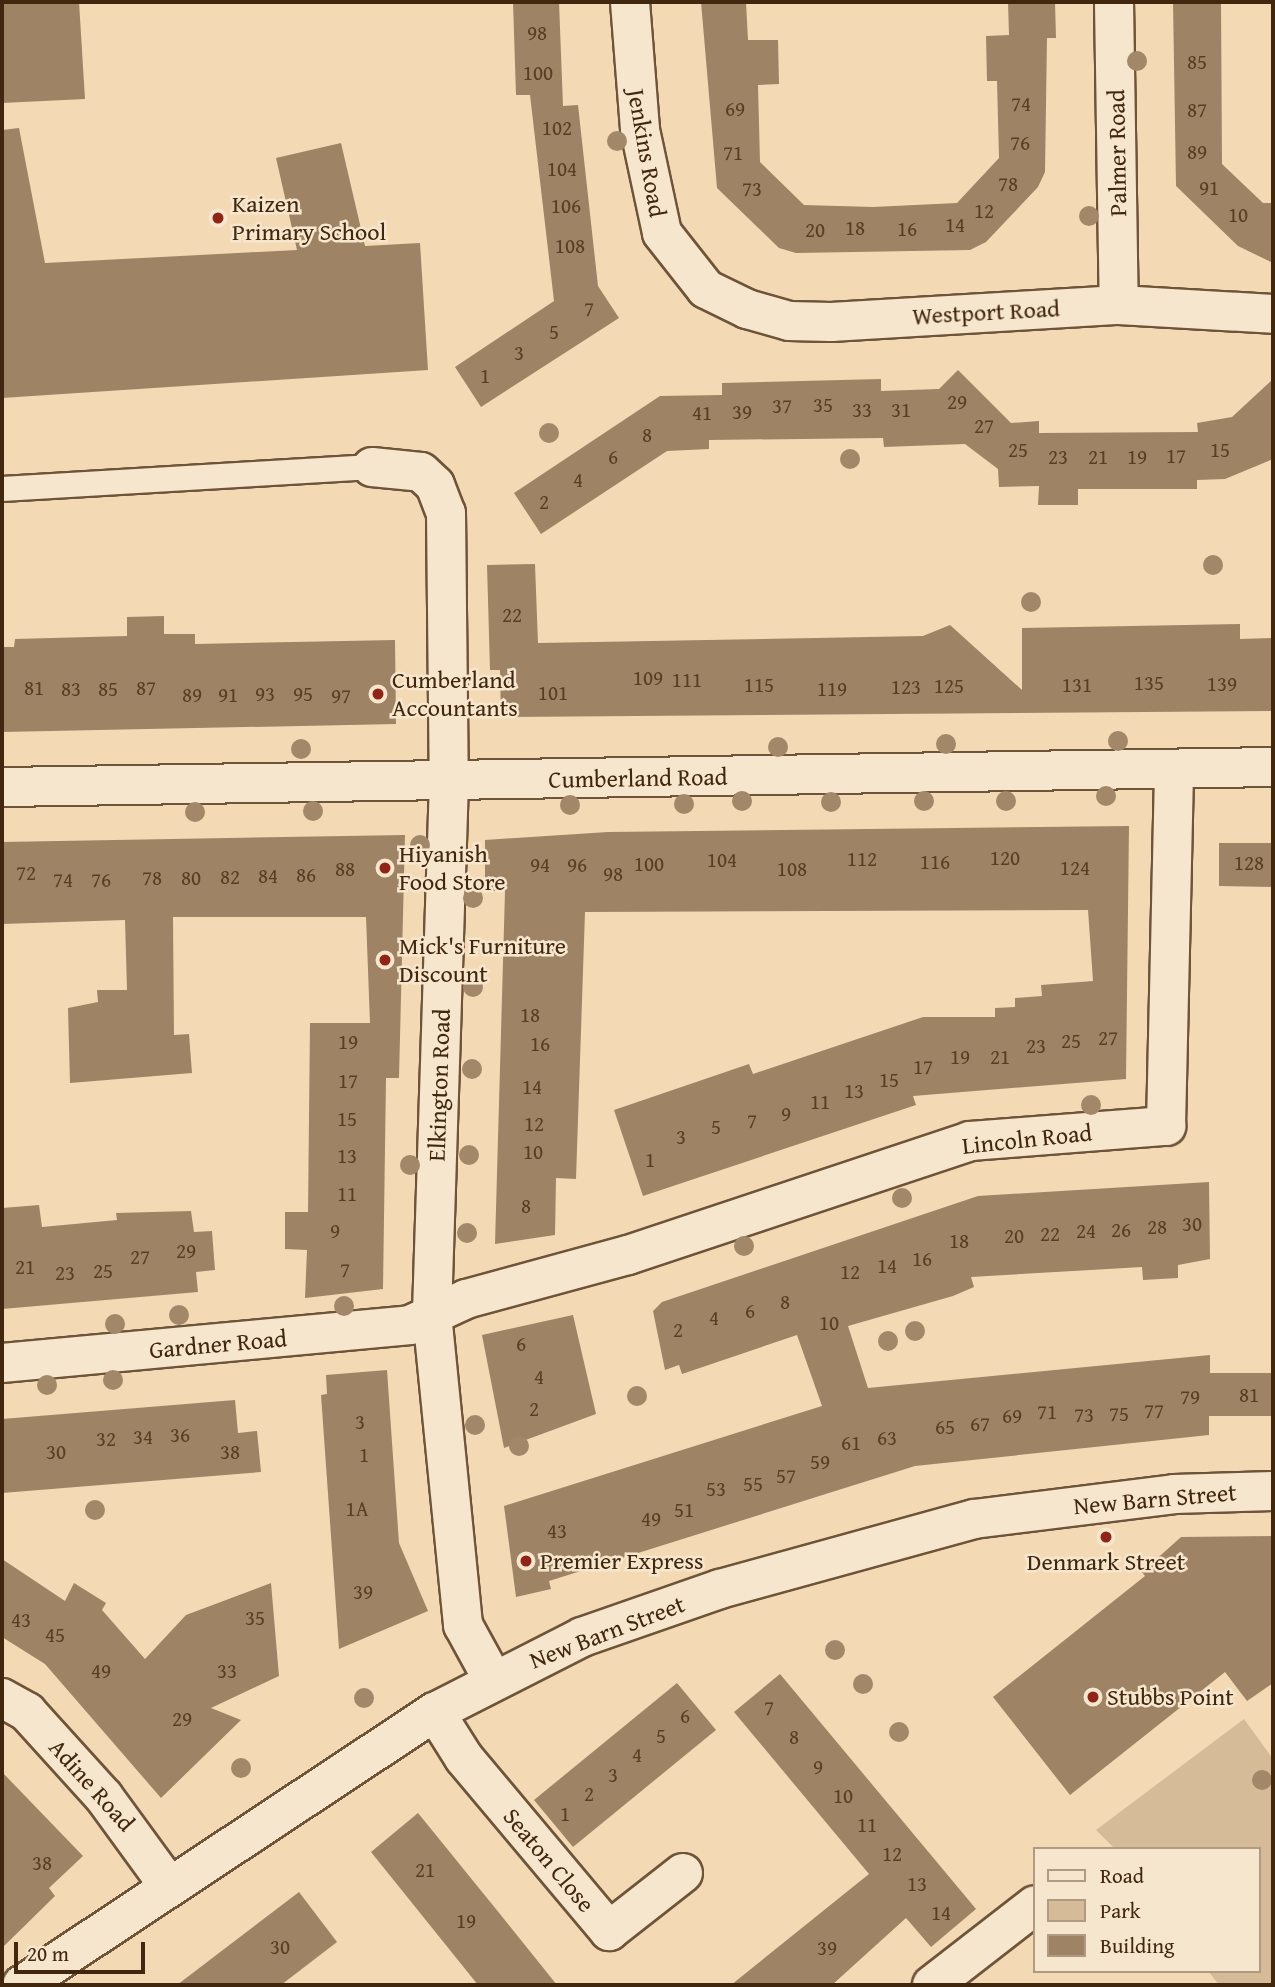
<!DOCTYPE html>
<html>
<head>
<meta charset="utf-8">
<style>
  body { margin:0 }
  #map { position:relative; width:1275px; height:1987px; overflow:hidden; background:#f3d9b4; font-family:"Gentium Book Plus",serif }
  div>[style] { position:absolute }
  .green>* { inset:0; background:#d5bb98 }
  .building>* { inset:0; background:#9e8465 }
  .roads { filter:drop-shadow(2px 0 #6e5438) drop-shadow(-2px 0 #6e5438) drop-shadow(0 2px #6e5438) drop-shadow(0 -2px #6e5438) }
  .service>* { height:24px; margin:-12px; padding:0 12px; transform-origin:12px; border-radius:12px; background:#f7e6ce }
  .minor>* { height:38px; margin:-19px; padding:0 19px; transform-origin:19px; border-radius:19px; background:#f7e6ce }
  .tertiary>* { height:38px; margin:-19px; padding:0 19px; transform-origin:19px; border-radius:19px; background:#f7e6ce }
  .trees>* { width:20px; height:20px; margin:-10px; border-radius:50%; background:#a28868 }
  .dots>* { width:19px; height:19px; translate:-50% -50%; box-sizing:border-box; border:4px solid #f7e6ce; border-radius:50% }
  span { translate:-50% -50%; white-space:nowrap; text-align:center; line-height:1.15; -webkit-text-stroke:5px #f7e6ce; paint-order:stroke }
  .number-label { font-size:21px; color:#593e24 }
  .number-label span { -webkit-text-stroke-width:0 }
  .street-label { font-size:24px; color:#42270f }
  .poi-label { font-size:24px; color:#42270f }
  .left { translate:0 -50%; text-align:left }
  .frame { position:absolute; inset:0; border:4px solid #42270f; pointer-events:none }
  .legend { position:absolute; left:1033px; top:1847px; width:228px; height:126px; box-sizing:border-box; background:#f7e6ce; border:2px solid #af9a82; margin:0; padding:9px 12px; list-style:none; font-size:21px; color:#42270f }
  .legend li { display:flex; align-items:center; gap:14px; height:35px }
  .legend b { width:35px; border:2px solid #af9a82 }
  .scale { position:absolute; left:14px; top:1942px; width:131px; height:32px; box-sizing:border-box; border:4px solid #42270f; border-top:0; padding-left:9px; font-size:21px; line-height:24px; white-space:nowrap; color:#42270f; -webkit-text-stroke:5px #f7e6ce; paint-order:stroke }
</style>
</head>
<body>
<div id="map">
  <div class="green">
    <i style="clip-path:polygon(1244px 1719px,1273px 1759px,1273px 1985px,1219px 1985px,1208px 1971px,1259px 1971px,1259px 1849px,1115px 1849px,1096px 1830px)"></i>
  </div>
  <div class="building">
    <i style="clip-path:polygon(2px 2px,79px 2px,85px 99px,2px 103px)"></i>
    <i style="clip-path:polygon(513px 2px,559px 2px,563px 106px,578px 105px,598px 286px,619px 318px,481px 407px,455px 367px,554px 301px,530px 95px,516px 95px)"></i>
    <i style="clip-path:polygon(701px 2px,746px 2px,748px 40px,778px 40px,779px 84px,758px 85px,760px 162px,804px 205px,873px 207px,957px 203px,999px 158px,997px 81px,987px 81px,986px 36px,1009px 35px,1008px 2px,1055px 2px,1056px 38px,1047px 38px,1045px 172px,1038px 187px,986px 242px,970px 250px,796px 253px,779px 248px,717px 188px)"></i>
    <i style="clip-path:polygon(1173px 2px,1221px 2px,1222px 164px,1263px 203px,1273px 203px,1273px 263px,1238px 246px,1176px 186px)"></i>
    <i style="clip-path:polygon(19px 128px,45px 263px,297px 250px,276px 158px,341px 143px,365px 246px,420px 243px,428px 370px,2px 398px,2px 130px)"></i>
    <i style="clip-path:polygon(958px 370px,1011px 423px,1039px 421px,1039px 433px,1198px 432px,1197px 423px,1232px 417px,1273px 379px,1273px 459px,1225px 479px,1197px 480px,1197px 489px,1078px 489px,1078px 505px,1038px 505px,1039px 486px,999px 487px,998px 469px,965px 444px,884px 447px,883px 438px,709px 440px,709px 449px,667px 451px,541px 534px,514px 493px,660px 396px,722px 395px,722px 383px,881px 379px,881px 391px,939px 389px)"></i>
    <i style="clip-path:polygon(535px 564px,538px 643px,923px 636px,950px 625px,1022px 690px,1022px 628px,1240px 624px,1240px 639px,1273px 638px,1273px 711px,501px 717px,500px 670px,490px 670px,487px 565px)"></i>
    <i style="clip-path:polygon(164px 616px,164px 634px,195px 634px,195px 644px,395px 640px,396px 724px,2px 732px,2px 647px,14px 647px,15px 639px,127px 636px,127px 617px)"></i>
    <i style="clip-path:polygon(1129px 826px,1126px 1079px,913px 1096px,916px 1105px,643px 1196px,614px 1110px,749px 1064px,753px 1074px,923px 1017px,995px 1017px,995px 1008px,1015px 1007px,1015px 998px,1042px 996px,1041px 985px,1093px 981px,1088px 910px,585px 912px,576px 1179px,556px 1178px,555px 1235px,495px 1244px,505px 891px,485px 891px,485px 840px,608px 832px)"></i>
    <i style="clip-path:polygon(405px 835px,399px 1078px,386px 1078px,383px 1289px,305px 1298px,307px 1250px,285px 1249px,285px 1212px,308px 1212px,310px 1023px,370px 1023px,366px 917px,173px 917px,174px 1035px,189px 1034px,192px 1073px,70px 1083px,68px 1008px,98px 1002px,97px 990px,127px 990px,125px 920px,2px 924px,2px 842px)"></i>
    <i style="clip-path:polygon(1219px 843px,1273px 843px,1273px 887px,1219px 886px)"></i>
    <i style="clip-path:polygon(1209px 1182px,1210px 1259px,1178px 1265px,1178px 1278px,1143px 1280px,1142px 1267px,971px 1277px,974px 1287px,953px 1296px,848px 1326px,868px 1388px,1210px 1355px,1210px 1373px,1273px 1373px,1273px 1416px,1209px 1416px,1209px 1435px,915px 1466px,549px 1581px,551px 1589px,516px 1597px,504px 1506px,822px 1406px,797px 1335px,682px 1374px,679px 1365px,665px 1370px,653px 1311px,662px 1302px,978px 1196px)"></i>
    <i style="clip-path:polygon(39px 1205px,42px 1227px,117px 1220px,116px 1213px,191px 1211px,194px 1232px,212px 1231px,215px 1270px,196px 1272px,198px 1292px,2px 1309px,2px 1208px)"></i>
    <i style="clip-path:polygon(573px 1315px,596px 1414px,504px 1448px,482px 1335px)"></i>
    <i style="clip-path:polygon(387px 1370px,399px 1543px,428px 1611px,339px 1649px,321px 1395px,327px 1394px,326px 1375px)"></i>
    <i style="clip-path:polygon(235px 1400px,238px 1433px,257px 1431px,261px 1472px,2px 1493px,2px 1419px)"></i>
    <i style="clip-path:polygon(1273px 1536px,1273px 1683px,1247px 1701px,1225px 1672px,1070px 1795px,993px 1697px,1145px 1576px,1142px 1572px,1181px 1537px)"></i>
    <i style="clip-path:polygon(2px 1559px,65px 1601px,74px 1583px,106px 1603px,102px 1610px,145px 1659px,186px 1615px,271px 1583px,279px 1676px,211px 1708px,241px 1720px,161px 1798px,45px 1664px,2px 1637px)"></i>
    <i style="clip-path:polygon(780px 1674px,976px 1909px,931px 1947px,906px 1918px,832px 1985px,731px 1985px,869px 1874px,734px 1712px)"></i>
    <i style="clip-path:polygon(677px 1683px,716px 1730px,573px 1847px,534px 1800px)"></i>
    <i style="clip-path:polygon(2px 1772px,83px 1856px,49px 1888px,55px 1896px,2px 1948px)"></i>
    <i style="clip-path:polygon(418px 1813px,500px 1914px,557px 1985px,478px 1985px,371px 1852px)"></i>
    <i style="clip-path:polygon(299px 1892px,337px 1942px,281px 1985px,177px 1985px)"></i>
  </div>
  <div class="roads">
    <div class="service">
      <i style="left:2px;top:489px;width:371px;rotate:-3.4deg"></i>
    </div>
    <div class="minor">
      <i style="left:630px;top:2px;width:128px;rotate:85.5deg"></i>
      <i style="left:640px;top:130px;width:105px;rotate:77.9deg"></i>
      <i style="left:662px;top:233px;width:71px;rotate:51.8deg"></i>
      <i style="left:706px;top:289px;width:46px;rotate:26deg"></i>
      <i style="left:747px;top:309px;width:44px;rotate:15.9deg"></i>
      <i style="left:789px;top:321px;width:42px;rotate:1.4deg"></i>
      <i style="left:831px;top:322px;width:289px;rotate:-3.4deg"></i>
      <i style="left:1119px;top:305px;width:154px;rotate:3.3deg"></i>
      <i style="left:1114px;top:2px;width:303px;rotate:89.1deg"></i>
      <i style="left:372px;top:467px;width:49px;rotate:5.8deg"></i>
      <i style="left:421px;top:472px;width:19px;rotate:43deg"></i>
      <i style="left:435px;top:485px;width:30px;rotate:69deg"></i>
      <i style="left:446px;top:513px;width:268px;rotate:89.4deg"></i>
      <i style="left:449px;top:781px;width:533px;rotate:91.83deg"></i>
      <i style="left:432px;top:1314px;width:313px;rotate:84.3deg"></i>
      <i style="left:463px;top:1625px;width:60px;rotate:61.3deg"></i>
      <i style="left:2px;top:787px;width:1271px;rotate:-0.9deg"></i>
      <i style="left:2px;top:1363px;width:410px;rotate:-5.3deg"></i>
      <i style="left:410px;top:1325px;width:62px;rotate:-24.9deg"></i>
      <i style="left:466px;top:1299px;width:168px;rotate:-15.2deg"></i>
      <i style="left:628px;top:1255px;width:360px;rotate:-18.4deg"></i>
      <i style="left:970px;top:1141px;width:197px;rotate:-4.4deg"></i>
      <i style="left:1166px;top:1126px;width:355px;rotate:-88.7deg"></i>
      <i style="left:2px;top:1698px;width:29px;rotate:29deg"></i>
      <i style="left:27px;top:1712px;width:115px;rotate:47.8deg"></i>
      <i style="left:104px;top:1797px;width:110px;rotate:53.9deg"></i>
      <i style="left:435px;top:1712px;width:54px;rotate:57.8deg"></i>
      <i style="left:464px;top:1758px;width:226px;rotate:50deg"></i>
      <i style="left:609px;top:1931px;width:94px;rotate:-38.1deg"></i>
      <i style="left:932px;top:1985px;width:130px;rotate:-37.8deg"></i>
    </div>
    <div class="tertiary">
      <i style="left:22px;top:1985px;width:495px;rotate:-33.5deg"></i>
      <i style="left:435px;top:1712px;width:165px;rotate:-27deg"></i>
      <i style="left:582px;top:1637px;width:146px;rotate:-19.2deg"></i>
      <i style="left:720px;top:1589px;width:263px;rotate:-15.4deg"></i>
      <i style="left:974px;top:1519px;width:202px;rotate:-7.1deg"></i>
      <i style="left:1174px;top:1494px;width:99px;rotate:-1.7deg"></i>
    </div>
  </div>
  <div class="trees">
    <i style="left:1137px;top:61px"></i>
    <i style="left:617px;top:141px"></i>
    <i style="left:1089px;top:216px"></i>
    <i style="left:549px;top:433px"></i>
    <i style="left:850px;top:459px"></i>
    <i style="left:1213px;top:565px"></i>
    <i style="left:1031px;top:602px"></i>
    <i style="left:1118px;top:741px"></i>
    <i style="left:946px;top:744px"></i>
    <i style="left:778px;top:747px"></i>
    <i style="left:301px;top:749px"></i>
    <i style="left:1106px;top:796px"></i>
    <i style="left:742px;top:801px"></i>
    <i style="left:924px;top:801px"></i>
    <i style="left:1006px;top:801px"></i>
    <i style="left:831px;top:802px"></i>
    <i style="left:684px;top:804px"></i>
    <i style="left:570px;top:805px"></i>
    <i style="left:313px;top:811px"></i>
    <i style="left:195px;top:812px"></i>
    <i style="left:420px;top:845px"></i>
    <i style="left:473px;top:898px"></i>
    <i style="left:473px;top:987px"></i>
    <i style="left:472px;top:1069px"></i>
    <i style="left:1091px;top:1105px"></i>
    <i style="left:469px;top:1155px"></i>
    <i style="left:410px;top:1165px"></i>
    <i style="left:902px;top:1198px"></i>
    <i style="left:467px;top:1233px"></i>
    <i style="left:744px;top:1246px"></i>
    <i style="left:344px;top:1306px"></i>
    <i style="left:179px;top:1315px"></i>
    <i style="left:115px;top:1324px"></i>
    <i style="left:915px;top:1331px"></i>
    <i style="left:888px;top:1341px"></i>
    <i style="left:113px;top:1380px"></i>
    <i style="left:47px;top:1385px"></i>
    <i style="left:637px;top:1396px"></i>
    <i style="left:475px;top:1425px"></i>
    <i style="left:519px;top:1446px"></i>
    <i style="left:95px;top:1510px"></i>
    <i style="left:835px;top:1650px"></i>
    <i style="left:863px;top:1684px"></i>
    <i style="left:364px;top:1698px"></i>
    <i style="left:899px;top:1732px"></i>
    <i style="left:241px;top:1768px"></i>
    <i style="left:1262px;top:1780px"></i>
  </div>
  <div class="dots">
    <i style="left:218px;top:218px;background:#8f2418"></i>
    <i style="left:378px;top:694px;background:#8f2418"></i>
    <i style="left:385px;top:868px;background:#8f2418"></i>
    <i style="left:385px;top:960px;background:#8f2418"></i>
    <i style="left:1106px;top:1537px;background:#8f2418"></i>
    <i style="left:526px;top:1561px;background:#8f2418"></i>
    <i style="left:1093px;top:1697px;background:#8f2418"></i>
  </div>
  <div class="number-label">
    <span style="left:537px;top:33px">98</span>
    <span style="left:1197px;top:62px">85</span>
    <span style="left:538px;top:73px">100</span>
    <span style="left:1021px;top:104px">74</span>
    <span style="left:735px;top:109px">69</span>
    <span style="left:1197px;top:110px">87</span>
    <span style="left:557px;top:128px">102</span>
    <span style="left:1020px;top:143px">76</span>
    <span style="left:1197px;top:152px">89</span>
    <span style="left:733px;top:153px">71</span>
    <span style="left:562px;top:169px">104</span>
    <span style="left:1008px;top:184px">78</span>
    <span style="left:1209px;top:188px">91</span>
    <span style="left:752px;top:189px">73</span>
    <span style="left:566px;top:206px">106</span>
    <span style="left:984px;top:211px">12</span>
    <span style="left:1238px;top:215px">10</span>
    <span style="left:955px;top:225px">14</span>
    <span style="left:855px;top:228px">18</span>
    <span style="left:907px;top:229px">16</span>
    <span style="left:815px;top:230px">20</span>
    <span style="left:570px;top:246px">108</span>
    <span style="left:589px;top:309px">7</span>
    <span style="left:554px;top:332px">5</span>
    <span style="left:519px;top:353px">3</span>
    <span style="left:485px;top:376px">1</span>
    <span style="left:957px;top:402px">29</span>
    <span style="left:823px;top:405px">35</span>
    <span style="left:782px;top:406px">37</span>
    <span style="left:862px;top:410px">33</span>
    <span style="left:901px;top:410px">31</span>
    <span style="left:742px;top:412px">39</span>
    <span style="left:702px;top:413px">41</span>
    <span style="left:984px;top:426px">27</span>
    <span style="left:647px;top:435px">8</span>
    <span style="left:1018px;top:450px">25</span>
    <span style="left:1220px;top:450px">15</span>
    <span style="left:1176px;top:456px">17</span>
    <span style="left:613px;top:457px">6</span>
    <span style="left:1058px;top:457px">23</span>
    <span style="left:1098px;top:457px">21</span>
    <span style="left:1137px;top:457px">19</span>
    <span style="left:578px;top:480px">4</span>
    <span style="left:544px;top:502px">2</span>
    <span style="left:512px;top:615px">22</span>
    <span style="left:648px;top:678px">109</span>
    <span style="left:687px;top:680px">111</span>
    <span style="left:1149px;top:683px">135</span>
    <span style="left:1222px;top:684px">139</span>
    <span style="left:759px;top:685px">115</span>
    <span style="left:1077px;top:685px">131</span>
    <span style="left:949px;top:686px">125</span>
    <span style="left:906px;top:687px">123</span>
    <span style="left:34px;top:688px">81</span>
    <span style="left:146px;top:688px">87</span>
    <span style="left:71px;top:689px">83</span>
    <span style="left:108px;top:689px">85</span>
    <span style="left:832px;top:689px">119</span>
    <span style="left:553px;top:693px">101</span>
    <span style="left:265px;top:694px">93</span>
    <span style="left:303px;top:694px">95</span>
    <span style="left:192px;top:695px">89</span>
    <span style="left:228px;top:695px">91</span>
    <span style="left:341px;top:696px">97</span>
    <span style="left:1005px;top:858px">120</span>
    <span style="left:862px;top:859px">112</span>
    <span style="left:722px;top:860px">104</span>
    <span style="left:935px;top:862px">116</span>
    <span style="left:1249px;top:863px">128</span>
    <span style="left:649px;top:864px">100</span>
    <span style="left:540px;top:865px">94</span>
    <span style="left:577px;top:865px">96</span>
    <span style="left:1075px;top:868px">124</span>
    <span style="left:345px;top:869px">88</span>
    <span style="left:792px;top:869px">108</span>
    <span style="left:26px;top:873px">72</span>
    <span style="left:613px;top:874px">98</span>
    <span style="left:306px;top:875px">86</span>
    <span style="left:268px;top:876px">84</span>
    <span style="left:230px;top:877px">82</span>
    <span style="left:152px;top:878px">78</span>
    <span style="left:191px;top:878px">80</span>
    <span style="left:63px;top:880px">74</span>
    <span style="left:101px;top:880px">76</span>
    <span style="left:530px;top:1015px">18</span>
    <span style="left:1108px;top:1038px">27</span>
    <span style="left:1071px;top:1041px">25</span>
    <span style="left:348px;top:1042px">19</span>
    <span style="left:540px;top:1044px">16</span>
    <span style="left:1036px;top:1046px">23</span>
    <span style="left:960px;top:1057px">19</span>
    <span style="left:1000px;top:1057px">21</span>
    <span style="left:923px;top:1067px">17</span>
    <span style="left:889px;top:1080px">15</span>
    <span style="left:348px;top:1081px">17</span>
    <span style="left:532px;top:1087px">14</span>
    <span style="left:854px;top:1091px">13</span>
    <span style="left:820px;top:1102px">11</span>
    <span style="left:786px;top:1114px">9</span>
    <span style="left:347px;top:1119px">15</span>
    <span style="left:752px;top:1121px">7</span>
    <span style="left:534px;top:1124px">12</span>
    <span style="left:716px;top:1127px">5</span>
    <span style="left:681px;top:1137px">3</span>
    <span style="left:533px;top:1152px">10</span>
    <span style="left:347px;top:1156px">13</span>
    <span style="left:650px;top:1160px">1</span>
    <span style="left:347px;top:1194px">11</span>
    <span style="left:526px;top:1206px">8</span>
    <span style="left:1192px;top:1224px">30</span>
    <span style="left:1157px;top:1227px">28</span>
    <span style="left:1121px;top:1230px">26</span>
    <span style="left:335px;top:1231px">9</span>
    <span style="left:1086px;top:1231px">24</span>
    <span style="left:1050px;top:1234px">22</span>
    <span style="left:1014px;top:1236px">20</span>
    <span style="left:959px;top:1241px">18</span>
    <span style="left:186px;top:1251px">29</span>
    <span style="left:140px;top:1257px">27</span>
    <span style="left:922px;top:1259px">16</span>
    <span style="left:887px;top:1266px">14</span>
    <span style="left:25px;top:1267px">21</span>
    <span style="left:345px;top:1270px">7</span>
    <span style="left:103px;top:1271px">25</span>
    <span style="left:850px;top:1272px">12</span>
    <span style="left:65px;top:1273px">23</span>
    <span style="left:785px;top:1302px">8</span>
    <span style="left:750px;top:1311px">6</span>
    <span style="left:714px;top:1318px">4</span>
    <span style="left:829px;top:1323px">10</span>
    <span style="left:678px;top:1330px">2</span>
    <span style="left:521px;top:1344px">6</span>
    <span style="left:539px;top:1377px">4</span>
    <span style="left:1249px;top:1395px">81</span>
    <span style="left:1190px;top:1397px">79</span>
    <span style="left:534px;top:1409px">2</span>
    <span style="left:1154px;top:1411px">77</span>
    <span style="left:1047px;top:1412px">71</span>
    <span style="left:1119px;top:1414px">75</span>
    <span style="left:1084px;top:1415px">73</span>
    <span style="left:1012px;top:1416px">69</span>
    <span style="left:360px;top:1422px">3</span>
    <span style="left:980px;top:1424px">67</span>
    <span style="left:945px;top:1427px">65</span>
    <span style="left:180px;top:1435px">36</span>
    <span style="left:143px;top:1437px">34</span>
    <span style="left:887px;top:1438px">63</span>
    <span style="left:106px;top:1439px">32</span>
    <span style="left:851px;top:1443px">61</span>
    <span style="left:56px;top:1452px">30</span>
    <span style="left:230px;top:1452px">38</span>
    <span style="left:364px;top:1455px">1</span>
    <span style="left:820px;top:1462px">59</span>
    <span style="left:786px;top:1476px">57</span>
    <span style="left:753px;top:1484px">55</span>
    <span style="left:716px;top:1489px">53</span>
    <span style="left:357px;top:1509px">1A</span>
    <span style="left:684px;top:1510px">51</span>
    <span style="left:651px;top:1519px">49</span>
    <span style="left:557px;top:1531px">43</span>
    <span style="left:363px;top:1592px">39</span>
    <span style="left:255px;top:1618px">35</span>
    <span style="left:21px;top:1620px">43</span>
    <span style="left:55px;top:1635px">45</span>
    <span style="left:101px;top:1671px">49</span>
    <span style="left:227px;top:1671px">33</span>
    <span style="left:769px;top:1708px">7</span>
    <span style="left:685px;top:1716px">6</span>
    <span style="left:182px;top:1719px">29</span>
    <span style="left:661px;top:1736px">5</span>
    <span style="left:794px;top:1737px">8</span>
    <span style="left:637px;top:1755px">4</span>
    <span style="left:818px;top:1767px">9</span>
    <span style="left:613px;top:1775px">3</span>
    <span style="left:589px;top:1794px">2</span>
    <span style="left:843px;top:1796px">10</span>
    <span style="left:565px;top:1814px">1</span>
    <span style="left:867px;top:1825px">11</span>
    <span style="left:892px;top:1854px">12</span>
    <span style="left:42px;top:1863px">38</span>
    <span style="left:425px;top:1870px">21</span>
    <span style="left:917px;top:1884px">13</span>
    <span style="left:941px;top:1913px">14</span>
    <span style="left:466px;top:1921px">19</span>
    <span style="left:280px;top:1947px">30</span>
    <span style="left:827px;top:1948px">39</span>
  </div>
  <div class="street-label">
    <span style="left:647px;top:153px;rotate:80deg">Jenkins Road</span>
    <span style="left:1117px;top:153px;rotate:-91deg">Palmer Road</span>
    <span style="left:986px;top:312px;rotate:-3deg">Westport Road</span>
    <span style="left:638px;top:778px;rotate:-1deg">Cumberland Road</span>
    <span style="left:439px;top:1085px;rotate:-88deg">Elkington Road</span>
    <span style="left:1027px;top:1139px;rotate:-6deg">Lincoln Road</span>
    <span style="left:218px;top:1344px;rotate:-5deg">Gardner Road</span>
    <span style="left:1155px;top:1499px;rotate:-5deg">New Barn Street</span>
    <span style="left:607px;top:1632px;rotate:-21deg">New Barn Street</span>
    <span style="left:92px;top:1785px;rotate:48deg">Adine Road</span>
    <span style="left:549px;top:1860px;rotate:50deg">Seaton Close</span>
  </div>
  <div class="poi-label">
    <span class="left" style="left:232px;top:218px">Kaizen<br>Primary School</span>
    <span class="left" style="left:392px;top:694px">Cumberland<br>Accountants</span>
    <span class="left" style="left:399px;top:868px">Hiyanish<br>Food Store</span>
    <span class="left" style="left:399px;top:960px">Mick's Furniture<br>Discount</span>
    <span class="left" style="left:540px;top:1561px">Premier Express</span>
    <span style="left:1106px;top:1562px">Denmark Street</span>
    <span class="left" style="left:1107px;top:1697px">Stubbs Point</span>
  </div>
  <div class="frame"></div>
  <ul class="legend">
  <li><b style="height:9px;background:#f7e6ce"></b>Road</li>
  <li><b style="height:19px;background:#d5bb98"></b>Park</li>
  <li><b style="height:19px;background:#9e8465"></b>Building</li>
  </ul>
  <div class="scale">20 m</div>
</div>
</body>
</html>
